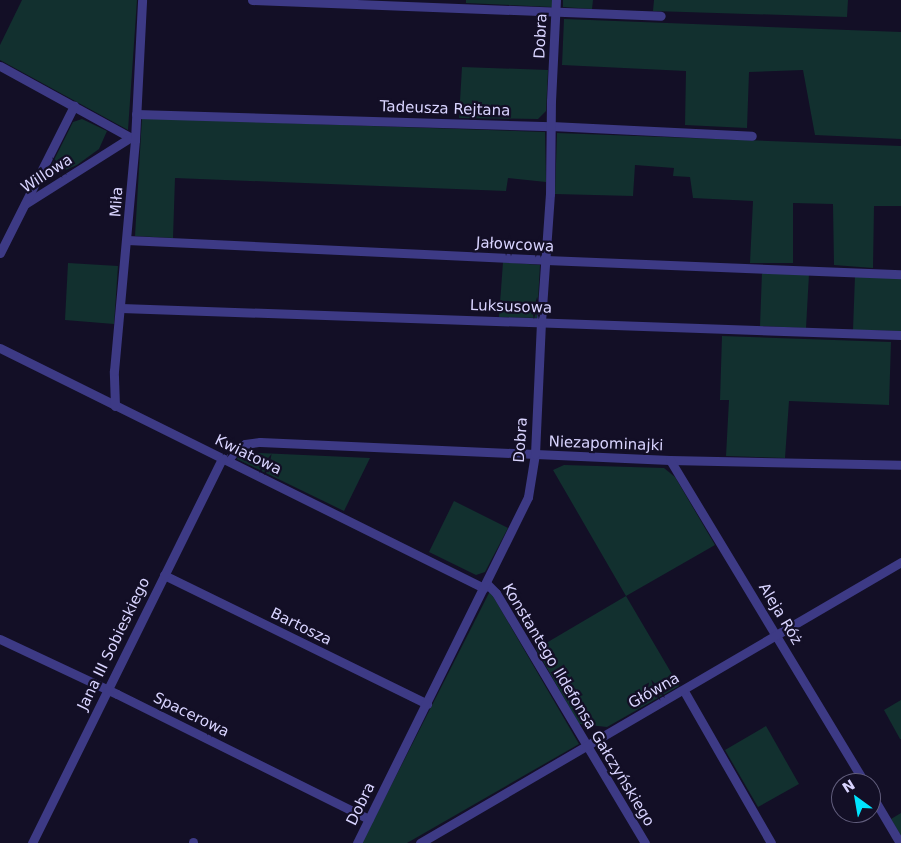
<!DOCTYPE html>
<html>
<head>
<meta charset="utf-8">
<style>
  body { margin:0 }
  #map { position:relative; width:901px; height:843px; overflow:hidden; background:#130f26; font-family:"DejaVu Sans",sans-serif }
  div>[style] { position:absolute }
  .green>* { inset:0; background:#12302f }
  .minor>* { height:9px; margin:-4.5px; padding:0 4.5px; transform-origin:4.5px; border-radius:4.5px; background:#3d3a85 }
  span { translate:-50% -50%; white-space:nowrap; text-align:center; line-height:1.15; -webkit-text-stroke:4.5px #130f26; paint-order:stroke }
  .street-label { font-size:15px; color:#d9d4ff }
  .north { position:absolute; left:831px; top:773px; width:50px; height:50px; box-sizing:border-box; background:#130f26; border:1px solid #625e7d; border-radius:50%; rotate:328deg; font-size:14px; font-weight:700; line-height:20px; text-align:center; color:#d9d4ff }
  .north::after { content:''; display:block; margin:auto; width:18px; height:22px; background:#00e5ff; clip-path:polygon(50% 0,100% 100%,50% 72%,0 100%) }
</style>
</head>
<body>
<div id="map">
  <div class="green">
    <i style="clip-path:polygon(22px 0,137px 0,128px 130px,0 60px,0 45px)"></i>
    <i style="clip-path:polygon(466px 0,552px 0,552px 7px,466px 3px)"></i>
    <i style="clip-path:polygon(563px 0,593px 0,592px 9px,563px 7px)"></i>
    <i style="clip-path:polygon(654px 0,848px 0,847px 17px,653px 11px)"></i>
    <i style="clip-path:polygon(564px 19px,901px 32px,901px 139px,815px 135px,803px 70px,749px 72px,747px 128px,685px 125px,686px 71px,562px 65px)"></i>
    <i style="clip-path:polygon(462px 67px,548px 70px,546px 111px,538px 119px,459px 118px)"></i>
    <i style="clip-path:polygon(142px 118px,545px 132px,546px 182px,508px 178px,506px 191px,175px 178px,173px 238px,135px 236px)"></i>
    <i style="clip-path:polygon(82px 119px,107px 131px,99px 149px,77px 165px,54px 175px,42px 184px,73px 122px)"></i>
    <i style="clip-path:polygon(557px 133px,901px 146px,901px 206px,874px 206px,873px 268px,834px 265px,833px 204px,793px 203px,793px 263px,750px 263px,753px 201px,693px 198px,690px 177px,673px 176px,674px 168px,635px 165px,633px 196px,555px 194px)"></i>
    <i style="clip-path:polygon(503px 262px,540px 265px,537px 318px,499px 317px)"></i>
    <i style="clip-path:polygon(68px 263px,118px 266px,114px 324px,65px 320px)"></i>
    <i style="clip-path:polygon(762px 272px,809px 274px,806px 328px,760px 326px)"></i>
    <i style="clip-path:polygon(855px 276px,901px 278px,901px 331px,853px 330px)"></i>
    <i style="clip-path:polygon(722px 336px,891px 342px,889px 405px,789px 401px,785px 458px,726px 456px,729px 400px,720px 400px)"></i>
    <i style="clip-path:polygon(240px 452px,370px 458px,344px 511px,237px 459px)"></i>
    <i style="clip-path:polygon(564px 465px,664px 468px,675px 477px,715px 545px,626px 596px,679px 686px,607px 727px,579px 724px,536px 649px,626px 596px,553px 470px)"></i>
    <i style="clip-path:polygon(454px 501px,508px 528px,485px 572px,476px 575px,429px 552px)"></i>
    <i style="clip-path:polygon(490px 591px,579px 744px,407px 843px,362px 843px)"></i>
    <i style="clip-path:polygon(901px 700px,901px 739px,900px 739px,884px 710px)"></i>
    <i style="clip-path:polygon(766px 726px,799px 784px,758px 807px,725px 750px)"></i>
    <i style="clip-path:polygon(901px 813px,901px 836px,891px 819px)"></i>
  </div>
  <div class="minor">
    <i style="left:252px;top:0;width:409px;rotate:2.2deg"></i>
    <i style="left:0;top:66px;width:154px;rotate:28.7deg"></i>
    <i style="left:136px;top:114px;width:415px;rotate:1.7deg"></i>
    <i style="left:551px;top:126px;width:201px;rotate:2.8deg"></i>
    <i style="left:25px;top:204px;width:125px;rotate:-32.3deg"></i>
    <i style="left:127px;top:240px;width:419px;rotate:2.7deg"></i>
    <i style="left:546px;top:260px;width:355px;rotate:2.3deg"></i>
    <i style="left:0;top:253px;width:165px;rotate:-63.3deg"></i>
    <i style="left:121px;top:308px;width:780px;rotate:1.98deg"></i>
    <i style="left:0;top:348px;width:540px;rotate:26.38deg"></i>
    <i style="left:115px;top:406px;width:35px;rotate:-92deg"></i>
    <i style="left:114px;top:371px;width:232px;rotate:-84.8deg"></i>
    <i style="left:135px;top:140px;width:140px;rotate:-87.1deg"></i>
    <i style="left:228px;top:460px;width:11px;rotate:-52deg"></i>
    <i style="left:235px;top:451px;width:12px;rotate:-35deg"></i>
    <i style="left:245px;top:444px;width:15px;rotate:-8deg"></i>
    <i style="left:260px;top:442px;width:410px;rotate:2.5deg"></i>
    <i style="left:670px;top:460px;width:231px;rotate:1.2deg"></i>
    <i style="left:670px;top:460px;width:377px;rotate:58.9deg"></i>
    <i style="left:164px;top:575px;width:293px;rotate:26.1deg"></i>
    <i style="left:486px;top:583px;width:14px;rotate:45deg"></i>
    <i style="left:496px;top:593px;width:291px;rotate:59.2deg"></i>
    <i style="left:0;top:639px;width:129px;rotate:25.2deg"></i>
    <i style="left:117px;top:694px;width:281px;rotate:26.4deg"></i>
    <i style="left:684px;top:691px;width:175px;rotate:60.2deg"></i>
    <i style="left:871px;top:794px;width:57px;rotate:59.4deg"></i>
    <i style="left:32px;top:843px;width:429px;rotate:-63.7deg"></i>
    <i style="left:193px;top:843px;width:1px;rotate:-90deg"></i>
    <i style="left:357px;top:843px;width:386px;rotate:-63.7deg"></i>
    <i style="left:528px;top:497px;width:44px;rotate:-80.8deg"></i>
    <i style="left:535px;top:454px;width:132px;rotate:-87.4deg"></i>
    <i style="left:541px;top:322px;width:128px;rotate:-86deg"></i>
    <i style="left:550px;top:194px;width:93px;rotate:-89.4deg"></i>
    <i style="left:551px;top:101px;width:101px;rotate:-87.2deg"></i>
    <i style="left:420px;top:843px;width:557px;rotate:-30.29deg"></i>
  </div>
  <div class="street-label">
    <span style="left:541px;top:36px;rotate:-87deg">Dobra</span>
    <span style="left:445px;top:109px;rotate:2deg">Tadeusza Rejtana</span>
    <span style="left:47px;top:174px;rotate:-33deg">Willowa</span>
    <span style="left:117px;top:202px;rotate:-86deg">Miła</span>
    <span style="left:515px;top:245px;rotate:3deg">Jałowcowa</span>
    <span style="left:511px;top:307px;rotate:2deg">Luksusowa</span>
    <span style="left:521px;top:440px;rotate:-86deg">Dobra</span>
    <span style="left:606px;top:444px;rotate:2deg">Niezapominajki</span>
    <span style="left:248px;top:455px;rotate:26deg">Kwiatowa</span>
    <span style="left:780px;top:614px;rotate:59deg">Aleja Róż</span>
    <span style="left:301px;top:627px;rotate:26deg">Bartosza</span>
    <span style="left:114px;top:644px;rotate:-64deg">Jana III Sobieskiego</span>
    <span style="left:654px;top:691px;rotate:-30deg">Główna</span>
    <span style="left:578px;top:705px;rotate:59deg">Konstantego Ildefonsa Gałczyńskiego</span>
    <span style="left:191px;top:715px;rotate:26deg">Spacerowa</span>
    <span style="left:361px;top:804px;rotate:-64deg">Dobra</span>
  </div>
  <div class="north">N</div>
</div>
</body>
</html>
